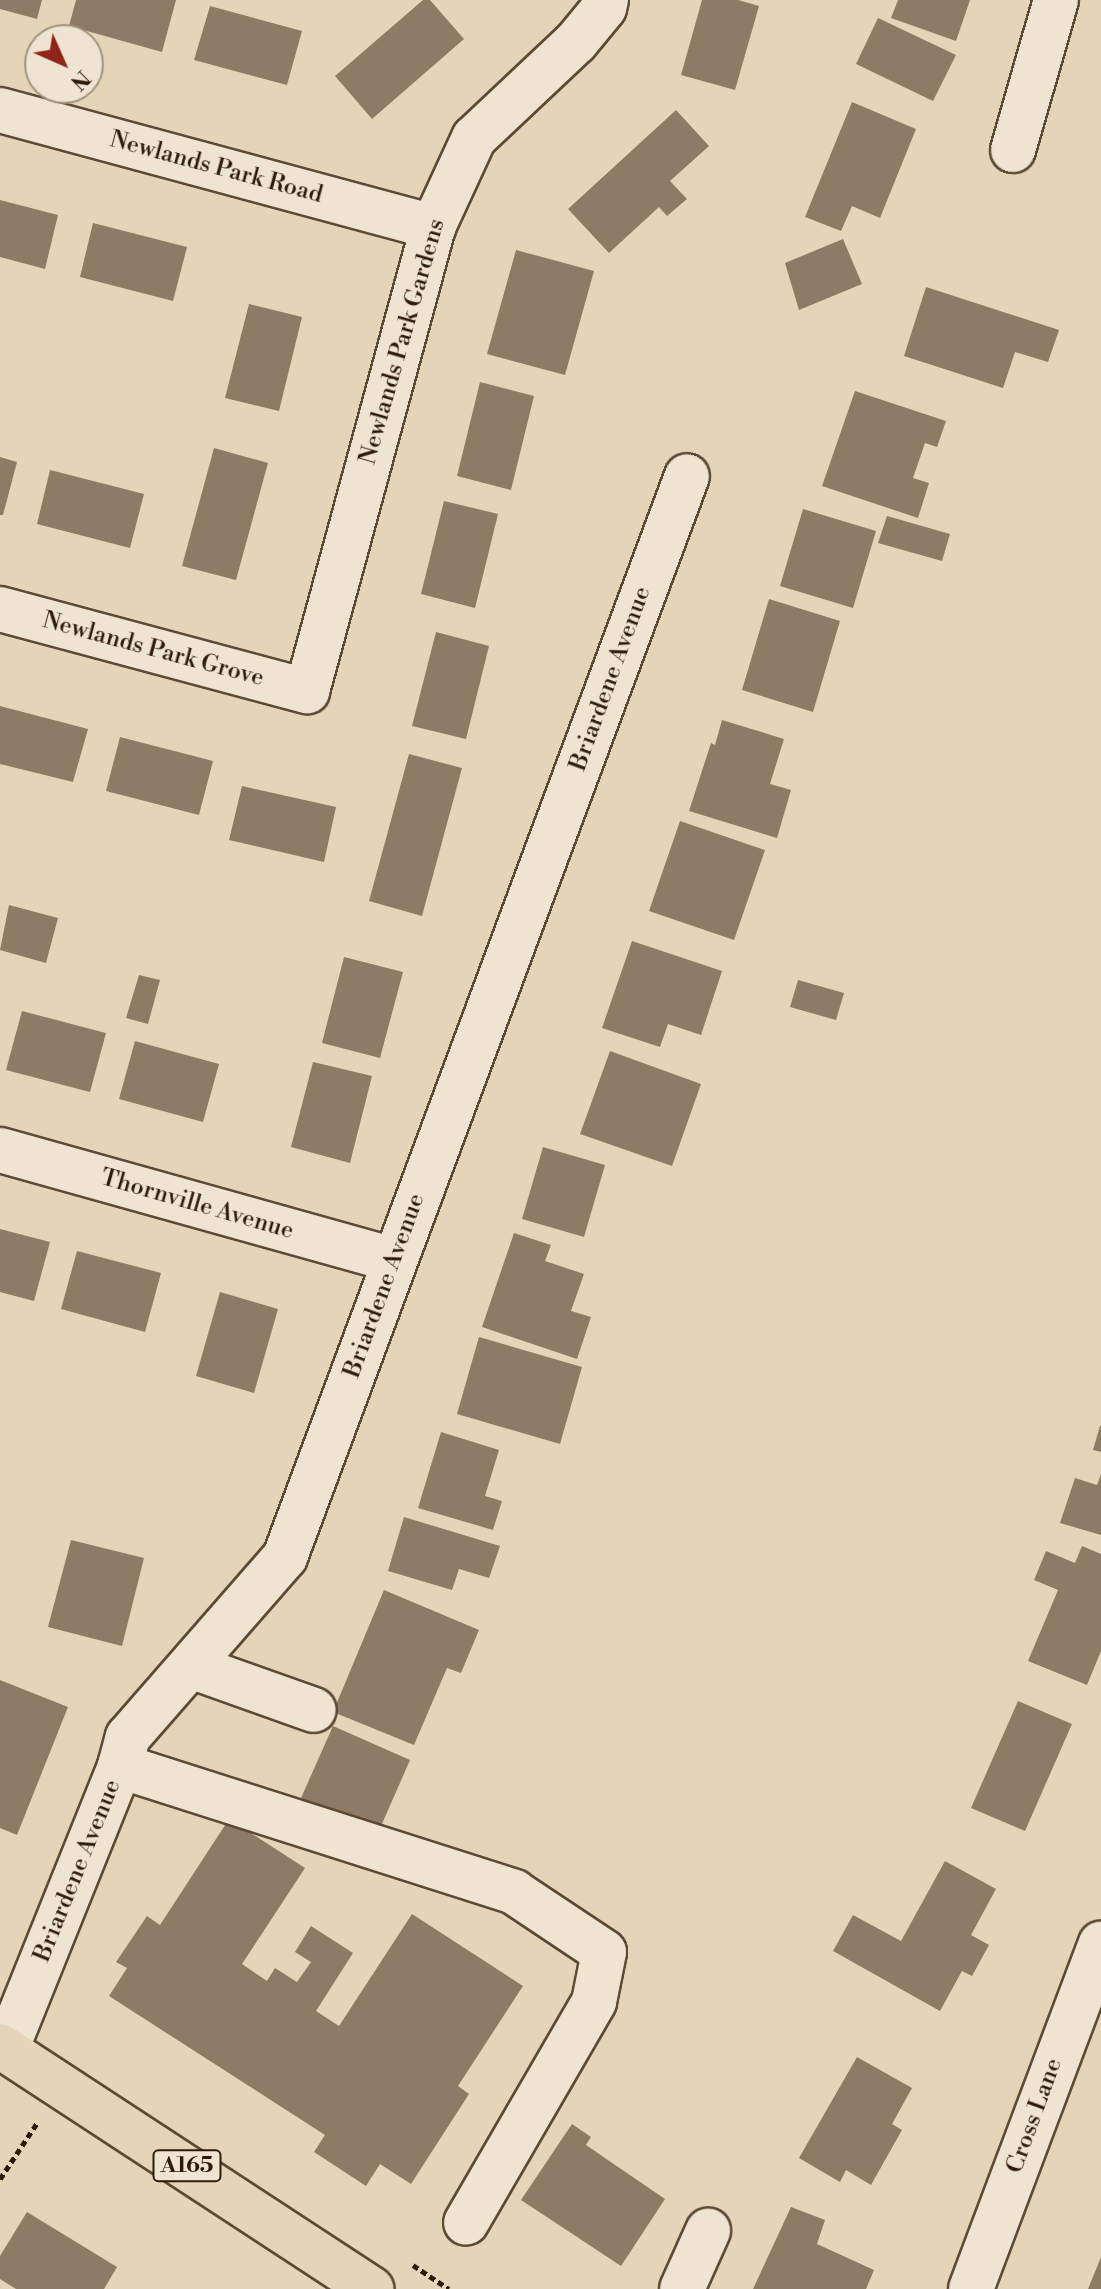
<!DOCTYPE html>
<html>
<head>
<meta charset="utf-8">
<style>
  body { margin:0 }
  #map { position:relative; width:1101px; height:2289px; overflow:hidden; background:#e5d5b8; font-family:"Libre Bodoni",serif }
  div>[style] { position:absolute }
  .building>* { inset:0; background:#8d7b65 }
  .path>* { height:5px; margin-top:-2.5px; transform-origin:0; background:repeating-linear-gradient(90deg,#2e1a0b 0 6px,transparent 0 10px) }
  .roads { filter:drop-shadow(2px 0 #5c4936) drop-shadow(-2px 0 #5c4936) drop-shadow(0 2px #5c4936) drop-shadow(0 -2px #5c4936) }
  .minor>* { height:44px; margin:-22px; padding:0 22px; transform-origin:22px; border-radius:22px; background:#eee4d1 }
  .major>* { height:44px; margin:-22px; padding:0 22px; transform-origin:22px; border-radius:22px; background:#e5d5b8 }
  span { translate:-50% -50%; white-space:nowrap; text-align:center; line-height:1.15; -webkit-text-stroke:6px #eee4d1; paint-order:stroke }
  .shield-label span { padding:2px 6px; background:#eee4d1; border:2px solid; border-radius:6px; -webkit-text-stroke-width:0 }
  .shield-label { font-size:22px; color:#2e1a0b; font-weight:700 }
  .street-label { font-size:24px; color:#2e1a0b }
  .north { position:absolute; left:24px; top:24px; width:80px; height:80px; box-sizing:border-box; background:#eee4d1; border:2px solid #a19382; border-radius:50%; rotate:135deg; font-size:22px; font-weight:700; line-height:32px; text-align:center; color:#2e1a0b }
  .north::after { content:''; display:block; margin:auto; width:28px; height:36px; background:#8f2418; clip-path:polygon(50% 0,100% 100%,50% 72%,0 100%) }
</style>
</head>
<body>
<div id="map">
  <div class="building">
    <i style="clip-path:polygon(0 0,42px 0,37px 19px,0 9px)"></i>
    <i style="clip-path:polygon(76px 0,176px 0,162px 52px,69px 26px)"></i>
    <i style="clip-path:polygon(423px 0,430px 0,464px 39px,372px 119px,335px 76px)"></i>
    <i style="clip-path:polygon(702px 0,738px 0,759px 6px,735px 90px,681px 75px)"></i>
    <i style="clip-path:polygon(898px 0,970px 0,956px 41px,891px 18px)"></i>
    <i style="clip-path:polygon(210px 6px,302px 31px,287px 85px,194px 60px)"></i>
    <i style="clip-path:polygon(878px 18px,956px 55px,933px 101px,856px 64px)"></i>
    <i style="clip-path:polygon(852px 102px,916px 129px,880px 218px,852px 206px,841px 231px,805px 217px)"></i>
    <i style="clip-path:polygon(676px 110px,709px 146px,670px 181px,687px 199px,667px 216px,659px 207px,609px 253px,568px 209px)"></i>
    <i style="clip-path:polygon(0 200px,58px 215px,45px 269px,0 257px)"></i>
    <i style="clip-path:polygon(93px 223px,187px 247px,173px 301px,80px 277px)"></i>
    <i style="clip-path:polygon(843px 239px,862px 284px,799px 310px,785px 263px)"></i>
    <i style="clip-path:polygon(516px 250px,594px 271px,565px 375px,487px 354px)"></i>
    <i style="clip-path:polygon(926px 287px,1059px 330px,1048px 362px,1015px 352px,1003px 388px,904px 356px)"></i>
    <i style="clip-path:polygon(249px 304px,302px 317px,279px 411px,225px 398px)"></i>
    <i style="clip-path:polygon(480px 382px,534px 396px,511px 490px,457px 476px)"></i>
    <i style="clip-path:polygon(855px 391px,946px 421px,937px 447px,925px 443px,913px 478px,929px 483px,918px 518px,822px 486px)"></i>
    <i style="clip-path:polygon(214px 448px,268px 463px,236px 580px,182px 566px)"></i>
    <i style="clip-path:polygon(0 457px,17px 462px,3px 515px,0 515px)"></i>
    <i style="clip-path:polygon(50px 470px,144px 494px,130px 548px,37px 524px)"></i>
    <i style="clip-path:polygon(444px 501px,498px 514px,475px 608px,421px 594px)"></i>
    <i style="clip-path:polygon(803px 509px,876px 531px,853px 608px,780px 586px)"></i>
    <i style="clip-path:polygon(887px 516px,950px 534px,942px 561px,878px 543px)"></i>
    <i style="clip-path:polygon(769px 599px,840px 621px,813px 712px,742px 690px)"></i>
    <i style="clip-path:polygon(436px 632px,489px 646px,466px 739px,412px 726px)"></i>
    <i style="clip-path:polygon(0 706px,88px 729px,73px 782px,0 764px)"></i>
    <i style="clip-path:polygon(722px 720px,784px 739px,770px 784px,791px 790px,777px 838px,689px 811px,711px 743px,715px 745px)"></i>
    <i style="clip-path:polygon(120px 737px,213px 761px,199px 815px,106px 791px)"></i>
    <i style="clip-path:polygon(409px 754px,462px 768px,422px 916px,369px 901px)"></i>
    <i style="clip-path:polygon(242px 786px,336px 807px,324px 862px,229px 840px)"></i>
    <i style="clip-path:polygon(680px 821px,765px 850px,734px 940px,649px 911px)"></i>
    <i style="clip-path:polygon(9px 905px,58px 918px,46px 963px,0 950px)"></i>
    <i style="clip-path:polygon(632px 941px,722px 971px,701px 1035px,668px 1024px,660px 1047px,602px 1028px)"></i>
    <i style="clip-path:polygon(344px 957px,403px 972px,380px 1058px,322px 1043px)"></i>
    <i style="clip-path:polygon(139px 975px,160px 980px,148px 1024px,126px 1018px)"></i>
    <i style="clip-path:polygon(798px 980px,844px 993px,836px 1020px,790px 1007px)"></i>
    <i style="clip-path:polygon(22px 1011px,106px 1033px,90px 1092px,6px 1070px)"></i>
    <i style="clip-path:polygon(135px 1041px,219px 1064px,203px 1122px,119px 1099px)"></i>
    <i style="clip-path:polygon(610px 1051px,701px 1084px,672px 1166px,580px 1134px)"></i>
    <i style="clip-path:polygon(313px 1062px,372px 1076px,350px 1163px,291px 1147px)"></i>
    <i style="clip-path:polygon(543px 1147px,605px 1165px,584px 1237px,522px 1219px)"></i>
    <i style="clip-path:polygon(0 1229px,50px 1242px,34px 1301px,0 1292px)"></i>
    <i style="clip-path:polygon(514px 1233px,551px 1245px,545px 1261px,584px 1274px,571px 1311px,591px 1317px,577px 1359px,482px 1327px)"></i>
    <i style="clip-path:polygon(77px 1251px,161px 1273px,145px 1332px,61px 1309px)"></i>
    <i style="clip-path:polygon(220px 1292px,278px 1309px,254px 1393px,196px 1376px)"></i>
    <i style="clip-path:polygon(479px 1337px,582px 1367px,560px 1444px,457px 1414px)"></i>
    <i style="clip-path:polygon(1100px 1426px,1101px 1426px,1101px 1452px,1093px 1450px)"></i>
    <i style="clip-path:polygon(441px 1432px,499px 1450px,485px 1496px,502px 1501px,493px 1530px,418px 1508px)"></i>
    <i style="clip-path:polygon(1101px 1474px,1101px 1535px,1060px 1523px,1075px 1478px,1097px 1485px)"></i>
    <i style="clip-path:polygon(404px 1517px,500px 1546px,489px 1578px,459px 1569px,452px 1590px,388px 1571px)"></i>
    <i style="clip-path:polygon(71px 1540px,144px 1558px,122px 1646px,48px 1627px)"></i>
    <i style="clip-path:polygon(1082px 1546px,1101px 1554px,1101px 1651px,1087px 1685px,1028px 1661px,1058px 1590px,1034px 1580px,1046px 1551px,1075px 1563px)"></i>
    <i style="clip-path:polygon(384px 1590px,479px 1630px,461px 1673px,447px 1668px,414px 1745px,333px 1712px)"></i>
    <i style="clip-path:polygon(0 1680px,68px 1707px,17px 1835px,0 1828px)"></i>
    <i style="clip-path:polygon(1018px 1701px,1072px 1724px,1025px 1831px,971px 1808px)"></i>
    <i style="clip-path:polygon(333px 1726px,410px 1760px,378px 1833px,301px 1798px)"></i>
    <i style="clip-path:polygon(229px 1819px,305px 1868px,242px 1964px,267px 1981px,275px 1968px,297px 1982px,311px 1962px,295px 1952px,311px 1926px,353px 1953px,316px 2011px,339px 2026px,412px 1914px,523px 1986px,458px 2086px,469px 2094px,411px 2184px,380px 2164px,366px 2186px,314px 2152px,325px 2135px,109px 1996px,127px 1968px,116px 1962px,147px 1916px,160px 1925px)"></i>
    <i style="clip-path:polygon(945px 1861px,996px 1889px,971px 1935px,989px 1945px,972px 1976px,962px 1971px,940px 2011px,833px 1951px,853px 1915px,901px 1941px)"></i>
    <i style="clip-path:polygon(857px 2057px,912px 2088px,892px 2124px,902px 2130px,871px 2185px,846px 2170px,840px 2182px,799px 2158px)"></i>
    <i style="clip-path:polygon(572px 2124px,591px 2137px,586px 2145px,665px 2199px,621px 2266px,521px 2200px)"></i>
    <i style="clip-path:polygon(791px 2207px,825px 2220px,817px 2244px,874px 2270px,866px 2289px,753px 2289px)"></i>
    <i style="clip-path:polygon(27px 2212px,117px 2267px,104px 2289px,16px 2289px,0 2279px,0 2256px)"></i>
    <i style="clip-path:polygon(1101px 2257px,1101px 2289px,1088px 2289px)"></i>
  </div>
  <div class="path">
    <i style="left:0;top:2179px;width:67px;rotate:-56.5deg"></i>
    <i style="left:413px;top:2265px;width:43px;rotate:33.7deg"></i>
  </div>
  <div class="roads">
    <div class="minor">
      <i style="left:0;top:110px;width:449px;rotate:15.1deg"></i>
      <i style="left:1013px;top:150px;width:156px;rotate:-74deg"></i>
      <i style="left:0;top:609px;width:318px;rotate:15deg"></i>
      <i style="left:307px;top:691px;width:481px;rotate:-74.8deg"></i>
      <i style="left:433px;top:227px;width:98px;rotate:-65.3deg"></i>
      <i style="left:474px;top:138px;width:140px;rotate:-43.3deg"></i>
      <i style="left:576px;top:42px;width:44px;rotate:-50.5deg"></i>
      <i style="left:604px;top:8px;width:8px;rotate:-76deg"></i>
      <i style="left:0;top:1150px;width:409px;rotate:15.6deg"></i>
      <i style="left:193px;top:1667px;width:128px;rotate:19.6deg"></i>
      <i style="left:120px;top:1766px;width:414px;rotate:17.7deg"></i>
      <i style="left:514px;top:1892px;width:108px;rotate:33.7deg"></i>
      <i style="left:604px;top:1952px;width:51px;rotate:101.3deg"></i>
      <i style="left:594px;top:2002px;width:255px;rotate:120.1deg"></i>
      <i style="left:6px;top:2050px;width:306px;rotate:-68.1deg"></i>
      <i style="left:120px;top:1766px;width:30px;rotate:-75deg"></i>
      <i style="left:128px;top:1737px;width:239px;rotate:-48.9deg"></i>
      <i style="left:285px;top:1557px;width:1153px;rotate:-69.6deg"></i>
      <i style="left:682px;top:2289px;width:64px;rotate:-65.9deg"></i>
      <i style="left:971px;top:2289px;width:369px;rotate:-69.4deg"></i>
    </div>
    <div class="major">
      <i style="left:0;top:2046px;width:444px;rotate:33.2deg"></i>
    </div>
  </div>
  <div class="shield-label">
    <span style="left:187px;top:2166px">A165</span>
  </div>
  <div class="street-label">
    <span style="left:216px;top:168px;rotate:15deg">Newlands Park Road</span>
    <span style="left:403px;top:342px;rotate:-74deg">Newlands Park Gardens</span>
    <span style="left:153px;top:650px;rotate:15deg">Newlands Park Grove</span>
    <span style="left:611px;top:679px;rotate:-70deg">Briardene Avenue</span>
    <span style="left:197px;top:1205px;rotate:16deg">Thornville Avenue</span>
    <span style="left:385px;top:1286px;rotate:-70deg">Briardene Avenue</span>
    <span style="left:78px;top:1871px;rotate:-68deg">Briardene Avenue</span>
    <span style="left:1035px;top:2116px;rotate:-70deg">Cross Lane</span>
  </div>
  <div class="north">N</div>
</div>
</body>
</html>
